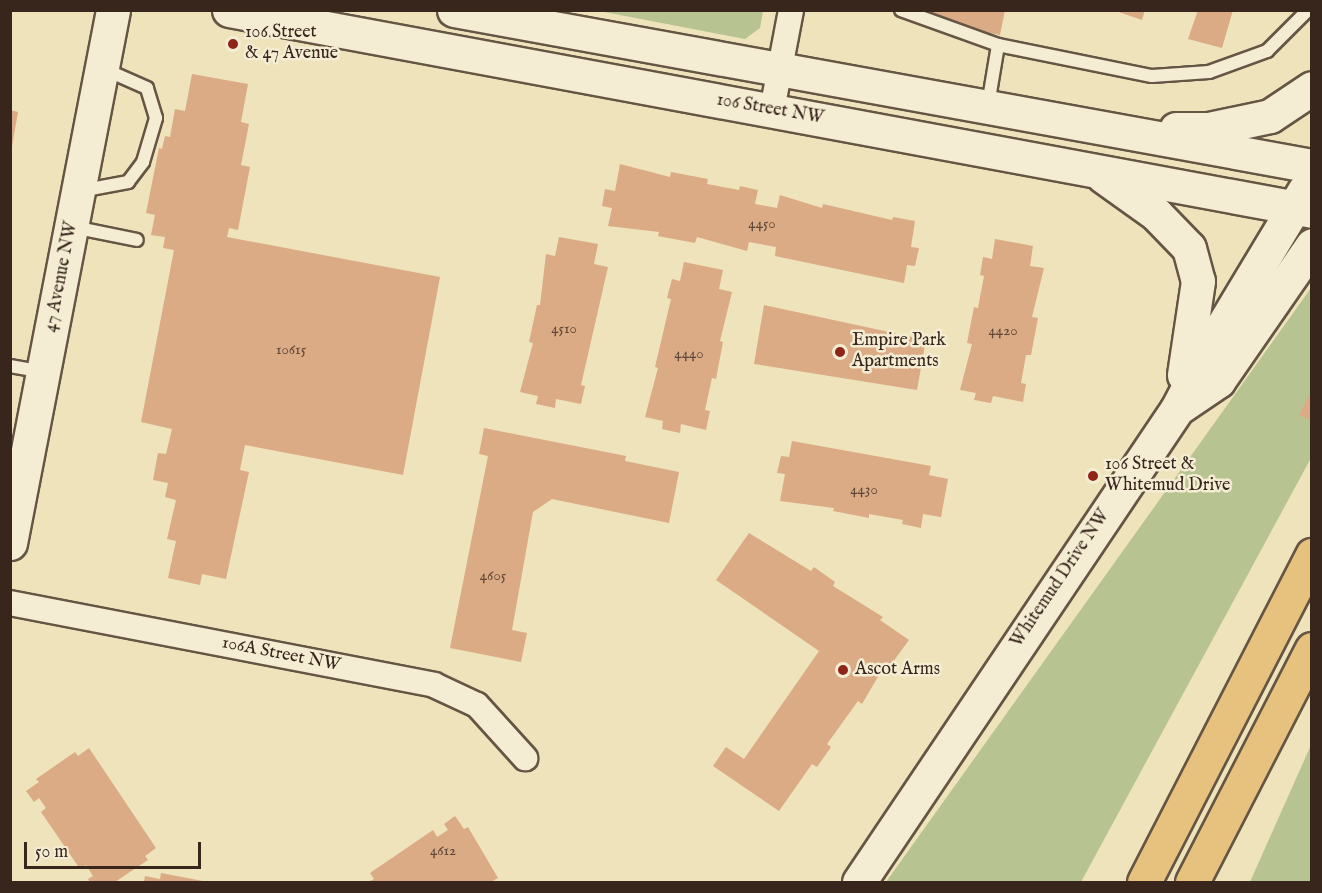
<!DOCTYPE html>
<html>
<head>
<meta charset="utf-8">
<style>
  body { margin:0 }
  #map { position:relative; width:1322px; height:893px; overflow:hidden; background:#eee3bb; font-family:"IM FELL English",serif }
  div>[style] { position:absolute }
  .green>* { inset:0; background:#b7c491 }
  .building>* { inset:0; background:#daab85 }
  .roads { filter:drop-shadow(2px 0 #654) drop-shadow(-2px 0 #654) drop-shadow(0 2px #654) drop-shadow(0 -2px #654) }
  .lane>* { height:12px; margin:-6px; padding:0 6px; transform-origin:6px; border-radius:6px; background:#f4edd3 }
  .street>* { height:24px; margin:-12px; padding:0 12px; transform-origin:12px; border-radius:12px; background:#f4edd3 }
  .secondary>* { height:33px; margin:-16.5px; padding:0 16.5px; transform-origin:16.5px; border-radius:16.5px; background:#f4edd3 }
  .highway>* { height:33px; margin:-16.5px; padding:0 16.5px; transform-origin:16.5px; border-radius:16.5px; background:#e7c27e }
  .dots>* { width:16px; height:16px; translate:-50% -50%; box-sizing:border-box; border:3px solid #f4edd3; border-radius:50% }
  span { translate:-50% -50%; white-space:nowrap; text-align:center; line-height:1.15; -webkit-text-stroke:5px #f4edd3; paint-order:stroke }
  .number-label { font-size:15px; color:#604737 }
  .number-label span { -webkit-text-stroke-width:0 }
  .poi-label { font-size:18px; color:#38261d }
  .left { translate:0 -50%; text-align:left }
  .street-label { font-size:18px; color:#38261d }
  .frame { position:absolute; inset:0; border:12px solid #38261d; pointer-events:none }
  .scale { position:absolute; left:24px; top:842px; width:177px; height:27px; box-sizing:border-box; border:3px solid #38261d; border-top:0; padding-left:8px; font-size:18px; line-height:21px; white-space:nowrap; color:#38261d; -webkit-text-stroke:4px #f4edd3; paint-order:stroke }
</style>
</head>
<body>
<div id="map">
  <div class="green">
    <i style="clip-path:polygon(599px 11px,763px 10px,763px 11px,760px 28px,745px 39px)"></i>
    <i style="clip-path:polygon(1311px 288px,1311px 458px,1081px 882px,886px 882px)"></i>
    <i style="clip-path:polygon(1311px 745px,1311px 882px,1250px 882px)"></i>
  </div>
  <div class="building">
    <i style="clip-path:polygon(930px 10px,1005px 10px,1000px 35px,948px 25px,950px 20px,929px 16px)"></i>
    <i style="clip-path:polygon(1113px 10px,1145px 10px,1142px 20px)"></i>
    <i style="clip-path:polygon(1198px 10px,1233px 10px,1222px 48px,1188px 39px)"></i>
    <i style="clip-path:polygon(192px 74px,248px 84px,241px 122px,249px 124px,241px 165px,250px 167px,238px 230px,229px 228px,227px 237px,440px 277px,403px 475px,245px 445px,240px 470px,249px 472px,226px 579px,202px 574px,200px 585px,168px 578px,176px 541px,167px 539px,176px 500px,165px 497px,168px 483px,153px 480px,158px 453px,166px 454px,172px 429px,141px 422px,174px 250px,163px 248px,165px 237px,151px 235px,155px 215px,146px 213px,159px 148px,162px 149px,165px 136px,170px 137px,175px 109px,185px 111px)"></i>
    <i style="clip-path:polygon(10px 110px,18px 112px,12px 146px,10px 146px)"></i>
    <i style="clip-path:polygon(620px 164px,670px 177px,671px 172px,708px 179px,707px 184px,739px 190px,740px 186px,758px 190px,755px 204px,777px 208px,780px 195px,822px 208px,823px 204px,892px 220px,893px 217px,915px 221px,911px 247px,919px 248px,915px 266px,907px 265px,904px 283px,775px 256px,776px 247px,749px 242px,747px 251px,697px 237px,695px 243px,658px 236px,659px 232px,608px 226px,612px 208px,602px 206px,605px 189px,615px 191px)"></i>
    <i style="clip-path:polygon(559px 237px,598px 244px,594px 264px,608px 267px,581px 385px,585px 386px,581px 404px,556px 399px,555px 408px,536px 404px,538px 396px,520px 392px,533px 343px,529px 342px,537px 305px,540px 305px,546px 254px,555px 256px)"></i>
    <i style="clip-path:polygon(995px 239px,1033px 246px,1030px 266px,1044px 268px,1032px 317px,1038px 318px,1031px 355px,1026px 355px,1021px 383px,1026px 384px,1023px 402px,993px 396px,991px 403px,974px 400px,976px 393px,960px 390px,972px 344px,967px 343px,974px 307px,978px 308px,984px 276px,980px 275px,983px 257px,992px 259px)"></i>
    <i style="clip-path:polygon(684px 262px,723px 270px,719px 289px,732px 292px,720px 341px,723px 342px,716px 379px,712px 378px,705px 410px,710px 411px,706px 430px,681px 424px,680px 433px,662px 429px,663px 421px,645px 417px,658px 368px,655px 367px,671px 299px,667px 298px,672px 279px,680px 281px)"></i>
    <i style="clip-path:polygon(764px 305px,926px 340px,917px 390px,754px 364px)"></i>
    <i style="clip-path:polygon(1309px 395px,1312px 396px,1312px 421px,1299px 415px)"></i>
    <i style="clip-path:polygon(484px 428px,626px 456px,625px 461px,679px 472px,669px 523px,552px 499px,533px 512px,512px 630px,527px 633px,521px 662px,450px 648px,488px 456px,479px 454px)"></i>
    <i style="clip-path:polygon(792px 441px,931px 466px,929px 475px,948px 479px,941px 517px,923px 514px,921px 528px,902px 524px,903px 520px,869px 514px,869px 518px,833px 511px,834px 508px,780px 501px,785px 474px,777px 473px,781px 456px,789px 457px)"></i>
    <i style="clip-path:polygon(749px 533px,811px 571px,814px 567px,835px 582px,833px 586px,883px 617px,880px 620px,909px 640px,890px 666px,886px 663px,862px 704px,858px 701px,827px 744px,831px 747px,817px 767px,812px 764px,779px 811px,713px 766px,726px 747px,744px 759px,819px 651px,716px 580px)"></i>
    <i style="clip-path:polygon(89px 748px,156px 848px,145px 856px,148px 860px,115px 882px,90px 882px,88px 879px,93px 876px,86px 865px,80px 869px,41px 812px,46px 808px,39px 798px,34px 802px,26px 791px,39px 782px,36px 779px,75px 752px,78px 756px)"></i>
    <i style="clip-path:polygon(455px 816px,464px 829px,468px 827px,498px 878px,491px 882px,368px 882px,374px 879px,370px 873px,433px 830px,437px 837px,448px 830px,444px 824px)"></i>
    <i style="clip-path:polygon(161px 873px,203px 881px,203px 882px,144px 882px,145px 876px,160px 879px)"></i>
  </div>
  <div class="roads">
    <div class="lane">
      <i style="left:901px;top:10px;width:103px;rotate:19.8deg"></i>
      <i style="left:988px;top:105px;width:61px;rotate:-80.5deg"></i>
      <i style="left:998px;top:45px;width:157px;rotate:11.4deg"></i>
      <i style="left:1152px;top:76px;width:57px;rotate:-4deg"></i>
      <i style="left:1209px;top:72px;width:62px;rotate:-19.9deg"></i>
      <i style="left:1267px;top:51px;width:58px;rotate:-45deg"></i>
      <i style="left:80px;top:191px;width:49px;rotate:-10.6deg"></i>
      <i style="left:128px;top:182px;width:25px;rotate:-53deg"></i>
      <i style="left:143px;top:162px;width:46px;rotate:-73.5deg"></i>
      <i style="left:156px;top:118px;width:31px;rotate:-107deg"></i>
      <i style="left:147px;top:88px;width:47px;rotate:-156.2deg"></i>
      <i style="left:73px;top:227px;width:65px;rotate:11.5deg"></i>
      <i style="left:10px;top:366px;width:34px;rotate:10deg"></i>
    </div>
    <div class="street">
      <i style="left:772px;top:110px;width:102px;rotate:-79.2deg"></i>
      <i style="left:10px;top:603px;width:432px;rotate:10.9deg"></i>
      <i style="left:434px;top:685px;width:47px;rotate:24.9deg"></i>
      <i style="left:477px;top:705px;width:72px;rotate:47.8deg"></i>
    </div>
    <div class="secondary">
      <i style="left:229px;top:10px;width:1101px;rotate:10.51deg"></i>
      <i style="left:454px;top:10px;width:872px;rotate:10.3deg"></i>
      <i style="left:1176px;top:129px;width:33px"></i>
      <i style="left:1209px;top:129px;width:62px;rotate:-12deg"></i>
      <i style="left:1270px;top:116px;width:50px;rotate:-33.7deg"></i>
      <i style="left:1103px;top:176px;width:65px;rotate:35.6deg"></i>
      <i style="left:1156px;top:214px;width:47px;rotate:45.9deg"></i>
      <i style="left:1189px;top:248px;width:34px;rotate:75deg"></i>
      <i style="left:1198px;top:281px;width:95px;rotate:98.5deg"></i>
      <i style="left:1181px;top:406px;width:45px;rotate:-34deg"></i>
      <i style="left:1218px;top:381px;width:165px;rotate:-55.3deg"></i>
      <i style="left:10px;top:543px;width:543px;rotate:-79.06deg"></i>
      <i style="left:859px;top:882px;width:570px;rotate:-56.09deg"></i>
      <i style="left:1177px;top:409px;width:61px;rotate:-62.6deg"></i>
      <i style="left:1205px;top:355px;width:192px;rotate:-58.9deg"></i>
    </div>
    <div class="highway">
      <i style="left:1144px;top:882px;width:368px;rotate:-62.8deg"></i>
      <i style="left:1192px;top:882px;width:262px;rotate:-62.8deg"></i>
    </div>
  </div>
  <div class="dots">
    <i style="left:233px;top:44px;background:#8f2418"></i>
    <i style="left:840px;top:352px;background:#8f2418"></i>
    <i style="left:1093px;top:476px;background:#8f2418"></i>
    <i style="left:843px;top:670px;background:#8f2418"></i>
  </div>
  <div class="number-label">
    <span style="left:762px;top:224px">4450</span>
    <span style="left:564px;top:329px">4510</span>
    <span style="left:1003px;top:331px">4420</span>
    <span style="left:291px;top:350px">10615</span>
    <span style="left:689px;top:354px">4440</span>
    <span style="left:864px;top:490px">4430</span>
    <span style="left:493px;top:576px">4605</span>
    <span style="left:443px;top:851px">4612</span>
  </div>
  <div class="poi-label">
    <span class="left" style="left:245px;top:44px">106 Street<br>&amp; 47 Avenue</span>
    <span class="left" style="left:852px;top:352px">Empire Park<br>Apartments</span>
    <span class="left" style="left:1105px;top:476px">106 Street &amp;<br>Whitemud Drive</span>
    <span class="left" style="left:855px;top:670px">Ascot Arms</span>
  </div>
  <div class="street-label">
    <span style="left:770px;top:110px;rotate:10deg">106 Street NW</span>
    <span style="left:62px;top:277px;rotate:-79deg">47 Avenue NW</span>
    <span style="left:1061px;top:579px;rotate:-56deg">Whitemud Drive NW</span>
    <span style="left:281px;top:655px;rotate:11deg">106A Street NW</span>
  </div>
  <div class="frame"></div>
  <div class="scale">50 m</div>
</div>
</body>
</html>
